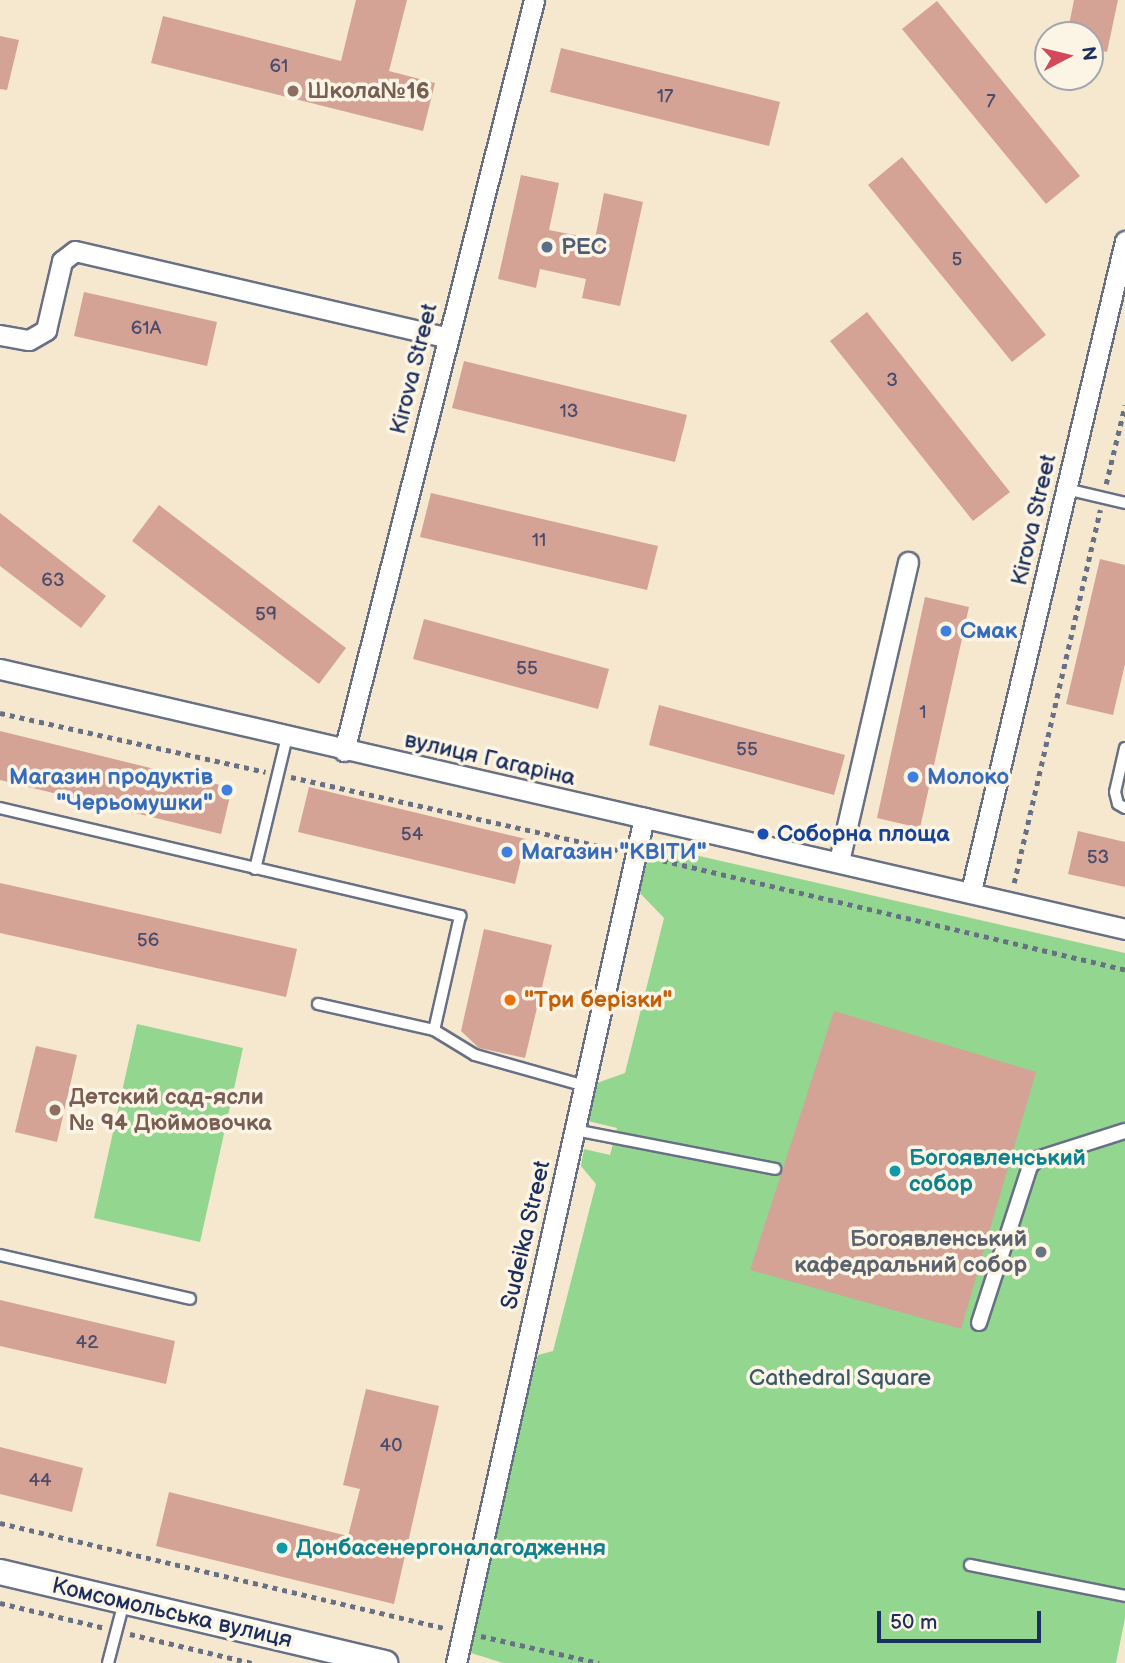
<!DOCTYPE html>
<html>
<head>
<meta charset="utf-8">
<style>
  body { margin:0 }
  #map { position:relative; width:1125px; height:1663px; overflow:hidden; background:#f6e8cf; font-family:"Balsamiq Sans",sans-serif }
  div>[style] { position:absolute }
  .green>* { inset:0; background:#92d68f }
  .building>* { inset:0; background:#d5a296 }
  .path>* { height:4.5px; margin-top:-2.25px; transform-origin:0; background:repeating-linear-gradient(90deg,#687086 0 5px,transparent 0 10px) }
  .roads { filter:drop-shadow(2px 0 #687086) drop-shadow(-2px 0 #687086) drop-shadow(0 2px #687086) drop-shadow(0 -2px #687086) }
  .service>* { height:10px; margin:-5px; padding:0 5px; transform-origin:5px; border-radius:5px; background:#fff }
  .pedestrian>* { height:14px; margin:-7px; padding:0 7px; transform-origin:7px; border-radius:7px; background:#fff }
  .minor>* { height:19px; margin:-9.5px; padding:0 9.5px; transform-origin:9.5px; border-radius:9.5px; background:#fff }
  .tertiary>* { height:24px; margin:-12px; padding:0 12px; transform-origin:12px; border-radius:12px; background:#fff }
  .dots>* { width:19px; height:19px; translate:-50% -50%; box-sizing:border-box; border:4px solid #fcf5e5; border-radius:50% }
  span { translate:-50% -50%; white-space:nowrap; text-align:center; line-height:1.15; -webkit-text-stroke:7px #fcf5e5; paint-order:stroke }
  .number-label { font-size:19px; color:#4a4c6c }
  .number-label span { -webkit-text-stroke-width:0 }
  .education-label { font-size:23px; color:#785e54; font-weight:700 }
  .left { translate:0 -50%; text-align:left }
  .service-label { font-size:23px; color:#4e5e75; font-weight:700 }
  .street-label { font-size:23px; color:#1b2f5e }
  .shop-label { font-size:23px; color:#366cbe; font-weight:700 }
  .right { translate:-100% -50%; text-align:right }
  .transit-label { font-size:23px; color:#164399; font-weight:700 }
  .food-label { font-size:23px; color:#c56008; font-weight:700 }
  .culture-label { font-size:23px; color:#0d838f; font-weight:700 }
  .worship-label { font-size:23px; color:#5b616d; font-weight:700 }
  .park-label { font-size:23px; color:#39596a }
  .north { position:absolute; left:1034px; top:21px; width:70px; height:70px; box-sizing:border-box; background:#fcf5e5; border:2px solid #a2a6af; border-radius:50%; rotate:83deg; font-size:19px; font-weight:700; line-height:28px; text-align:center; color:#1b2f5e }
  .north::after { content:''; display:block; margin:auto; width:24px; height:32px; background:#d1495b; clip-path:polygon(50% 0,100% 100%,50% 72%,0 100%) }
  .scale { position:absolute; left:877px; top:1611px; width:164px; height:32px; box-sizing:border-box; border:4px solid #1b2f5e; border-top:0; padding-left:9px; font-size:21px; line-height:24px; white-space:nowrap; color:#1b2f5e; -webkit-text-stroke:5px #fcf5e5; paint-order:stroke }
</style>
</head>
<body>
<div id="map">
  <div class="green">
    <i style="clip-path:polygon(664px 848px,1125px 953px,1125px 1618px,1116px 1663px,503px 1663px,471px 1653px,465px 1643px,464px 1615px,538px 1355px,553px 1351px,596px 1184px,581px 1166px,584px 1149px,610px 1155px,617px 1128px,588px 1121px,597px 1083px,625px 1073px,664px 918px,639px 892px,647px 856px)"></i>
    <i style="clip-path:polygon(137px 1024px,243px 1048px,200px 1242px,94px 1218px)"></i>
  </div>
  <div class="building">
    <i style="clip-path:polygon(356px 0,407px 0,389px 71px,435px 83px,423px 131px,151px 63px,163px 16px,341px 61px)"></i>
    <i style="clip-path:polygon(1074px 0,1118px 0,1107px 52px,1090px 48px,1090px 35px,1067px 35px)"></i>
    <i style="clip-path:polygon(937px 1px,1080px 176px,1046px 204px,902px 29px)"></i>
    <i style="clip-path:polygon(0 36px,19px 40px,7px 90px,0 89px)"></i>
    <i style="clip-path:polygon(561px 48px,780px 102px,769px 146px,550px 92px)"></i>
    <i style="clip-path:polygon(902px 157px,1046px 335px,1012px 362px,868px 185px)"></i>
    <i style="clip-path:polygon(521px 175px,559px 183px,549px 230px,595px 239px,604px 193px,643px 202px,620px 306px,582px 298px,586px 279px,540px 269px,536px 288px,498px 279px)"></i>
    <i style="clip-path:polygon(84px 292px,217px 322px,207px 366px,74px 336px)"></i>
    <i style="clip-path:polygon(867px 312px,1010px 492px,973px 521px,830px 341px)"></i>
    <i style="clip-path:polygon(464px 361px,687px 415px,675px 462px,452px 408px)"></i>
    <i style="clip-path:polygon(431px 493px,658px 546px,647px 590px,420px 537px)"></i>
    <i style="clip-path:polygon(159px 505px,346px 648px,319px 684px,132px 541px)"></i>
    <i style="clip-path:polygon(0 513px,106px 596px,81px 628px,0 566px)"></i>
    <i style="clip-path:polygon(1100px 559px,1125px 565px,1125px 664px,1113px 715px,1066px 704px)"></i>
    <i style="clip-path:polygon(925px 597px,969px 607px,920px 828px,877px 818px)"></i>
    <i style="clip-path:polygon(424px 619px,609px 669px,598px 709px,413px 659px)"></i>
    <i style="clip-path:polygon(659px 705px,845px 755px,834px 795px,649px 745px)"></i>
    <i style="clip-path:polygon(0 731px,232px 788px,221px 834px,0 780px)"></i>
    <i style="clip-path:polygon(309px 787px,526px 839px,515px 884px,298px 832px)"></i>
    <i style="clip-path:polygon(1078px 831px,1125px 842px,1125px 887px,1068px 874px)"></i>
    <i style="clip-path:polygon(0 883px,297px 949px,286px 997px,0 933px)"></i>
    <i style="clip-path:polygon(484px 929px,552px 945px,525px 1058px,479px 1048px,461px 1031px)"></i>
    <i style="clip-path:polygon(834px 1011px,1036px 1072px,961px 1329px,750px 1270px)"></i>
    <i style="clip-path:polygon(36px 1046px,77px 1055px,57px 1142px,15px 1132px)"></i>
    <i style="clip-path:polygon(0 1300px,175px 1341px,166px 1384px,0 1346px)"></i>
    <i style="clip-path:polygon(366px 1389px,439px 1406px,394px 1604px,156px 1546px,169px 1492px,348px 1536px,360px 1489px,343px 1485px)"></i>
    <i style="clip-path:polygon(0 1447px,83px 1468px,72px 1512px,0 1494px)"></i>
  </div>
  <div class="path">
    <i style="left:1106px;top:484px;width:81px;rotate:-76.5deg"></i>
    <i style="left:0;top:713px;width:272px;rotate:12.5deg"></i>
    <i style="left:291px;top:777px;width:335px;rotate:12.6deg"></i>
    <i style="left:653px;top:858px;width:485px;rotate:13.3deg"></i>
    <i style="left:1014px;top:883px;width:383px;rotate:-77deg"></i>
    <i style="left:0;top:1523px;width:457px;rotate:13.3deg"></i>
    <i style="left:0;top:1603px;width:108px;rotate:13.4deg"></i>
    <i style="left:130px;top:1634px;width:125px;rotate:13.4deg"></i>
    <i style="left:481px;top:1636px;width:121px;rotate:12.9deg"></i>
  </div>
  <div class="roads">
    <div class="service">
      <i style="left:1066px;top:489px;width:61px;rotate:13.3deg"></i>
      <i style="left:1125px;top:748px;width:45px;rotate:102.8deg"></i>
      <i style="left:1115px;top:792px;width:12px;rotate:76deg"></i>
      <i style="left:1118px;top:804px;width:8px;rotate:30deg"></i>
      <i style="left:0;top:808px;width:473px;rotate:13.2deg"></i>
      <i style="left:460px;top:916px;width:117px;rotate:102.8deg"></i>
      <i style="left:434px;top:1030px;width:48px;rotate:31.4deg"></i>
      <i style="left:475px;top:1055px;width:114px;rotate:15.7deg"></i>
      <i style="left:255px;top:869px;width:136px;rotate:-76.4deg"></i>
      <i style="left:318px;top:1004px;width:119px;rotate:12.6deg"></i>
      <i style="left:575px;top:1130px;width:204px;rotate:11deg"></i>
      <i style="left:0;top:1255px;width:195px;rotate:13deg"></i>
      <i style="left:970px;top:1565px;width:158px;rotate:11.3deg"></i>
      <i style="left:108px;top:1663px;width:63px;rotate:-75.3deg"></i>
    </div>
    <div class="pedestrian">
      <i style="left:979px;top:1323px;width:165px;rotate:-72deg"></i>
      <i style="left:1030px;top:1166px;width:10px;rotate:-45deg"></i>
      <i style="left:1037px;top:1159px;width:92px;rotate:-17.7deg"></i>
    </div>
    <div class="minor">
      <i style="left:0;top:335px;width:29px;rotate:10deg"></i>
      <i style="left:29px;top:340px;width:20px;rotate:-30deg"></i>
      <i style="left:46px;top:330px;width:71px;rotate:-76.9deg"></i>
      <i style="left:62px;top:261px;width:16px;rotate:-38deg"></i>
      <i style="left:75px;top:251px;width:383px;rotate:13.1deg"></i>
      <i style="left:0;top:669px;width:1155px;rotate:13.01deg"></i>
      <i style="left:344px;top:751px;width:775px;rotate:-75.8deg"></i>
      <i style="left:839px;top:861px;width:307px;rotate:-77deg"></i>
      <i style="left:971px;top:891px;width:668px;rotate:-76.67deg"></i>
      <i style="left:456px;top:1663px;width:866px;rotate:-77.46deg"></i>
    </div>
    <div class="tertiary">
      <i style="left:0;top:1572px;width:396px;rotate:13.3deg"></i>
    </div>
  </div>
  <div class="dots">
    <i style="left:293px;top:91px;background:#8d6e63"></i>
    <i style="left:547px;top:247px;background:#5c6f8a"></i>
    <i style="left:946px;top:631px;background:#3f7fe0"></i>
    <i style="left:913px;top:777px;background:#3f7fe0"></i>
    <i style="left:227px;top:790px;background:#3f7fe0"></i>
    <i style="left:763px;top:834px;background:#1a4fb4"></i>
    <i style="left:507px;top:852px;background:#3f7fe0"></i>
    <i style="left:510px;top:1000px;background:#e8710a"></i>
    <i style="left:55px;top:1110px;background:#8d6e63"></i>
    <i style="left:895px;top:1171px;background:#0f9aa8"></i>
    <i style="left:1041px;top:1252px;background:#6b7280"></i>
    <i style="left:282px;top:1548px;background:#0f9aa8"></i>
  </div>
  <div class="number-label">
    <span style="left:279px;top:67px">61</span>
    <span style="left:665px;top:97px">17</span>
    <span style="left:991px;top:102px">7</span>
    <span style="left:957px;top:260px">5</span>
    <span style="left:146px;top:329px">61А</span>
    <span style="left:892px;top:381px">3</span>
    <span style="left:569px;top:412px">13</span>
    <span style="left:539px;top:541px">11</span>
    <span style="left:53px;top:581px">63</span>
    <span style="left:266px;top:615px">59</span>
    <span style="left:527px;top:669px">55</span>
    <span style="left:923px;top:713px">1</span>
    <span style="left:747px;top:750px">55</span>
    <span style="left:412px;top:835px">54</span>
    <span style="left:1098px;top:858px">53</span>
    <span style="left:148px;top:941px">56</span>
    <span style="left:87px;top:1343px">42</span>
    <span style="left:391px;top:1446px">40</span>
    <span style="left:40px;top:1481px">44</span>
  </div>
  <div class="education-label">
    <span class="left" style="left:307px;top:91px">Школа№16</span>
    <span class="left" style="left:69px;top:1110px">Детский сад-ясли<br>№ 94 Дюймовочка</span>
  </div>
  <div class="service-label">
    <span class="left" style="left:561px;top:247px">РЕС</span>
  </div>
  <div class="street-label">
    <span style="left:414px;top:369px;rotate:-76deg">Kirova Street</span>
    <span style="left:1034px;top:520px;rotate:-77deg">Kirova Street</span>
    <span style="left:490px;top:759px;rotate:13deg">вулиця Гагаріна</span>
    <span style="left:526px;top:1235px;rotate:-77deg">Sudeika Street</span>
    <span style="left:172px;top:1613px;rotate:13deg">Комсомольська вулиця</span>
  </div>
  <div class="shop-label">
    <span class="left" style="left:960px;top:631px">Смак</span>
    <span class="right" style="left:213px;top:790px">Магазин продуктів<br>"Черьомушки"</span>
    <span class="left" style="left:927px;top:777px">Молоко</span>
    <span class="left" style="left:521px;top:852px">Магазин "КВІТИ"</span>
  </div>
  <div class="transit-label">
    <span class="left" style="left:777px;top:834px">Соборна площа</span>
  </div>
  <div class="food-label">
    <span class="left" style="left:524px;top:1000px">"Три берізки"</span>
  </div>
  <div class="culture-label">
    <span class="left" style="left:909px;top:1171px">Богоявленський<br>собор</span>
    <span class="left" style="left:296px;top:1548px">Донбасенергоналагодження</span>
  </div>
  <div class="worship-label">
    <span class="right" style="left:1027px;top:1252px">Богоявленський<br>кафедральний собор</span>
  </div>
  <div class="park-label">
    <span style="left:840px;top:1378px">Cathedral Square</span>
  </div>
  <div class="north">N</div>
  <div class="scale">50 m</div>
</div>
</body>
</html>
